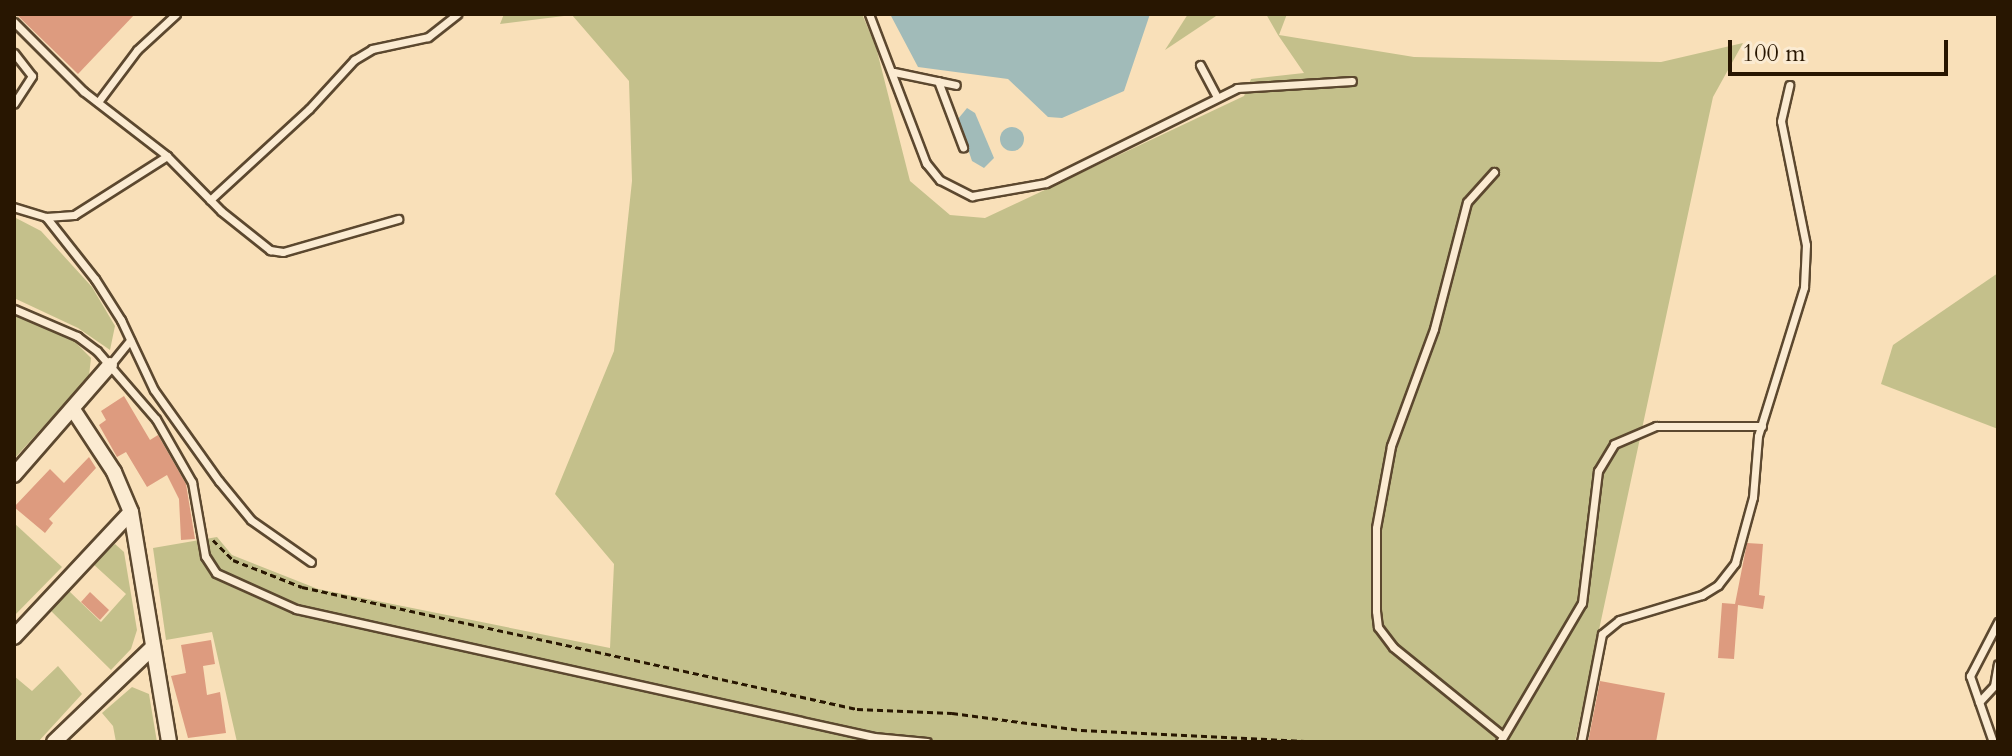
<!DOCTYPE html>
<html>
<head>
<meta charset="utf-8">
<style>
  body { margin:0 }
  #map { position:relative; width:2012px; height:756px; overflow:hidden; background:#f9e0b9; font-family:Cardo,serif }
  div>[style] { position:absolute }
  .green>* { inset:0; background:#c4c08b }
  .water>* { inset:0; background:#a1bbb9 }
  .round { border-radius:50% }
  .building>* { inset:0; background:#dd9b7f }
  .path>* { height:3px; margin-top:-1.5px; transform-origin:0; background:repeating-linear-gradient(90deg,#281601 0 6px,transparent 0 10px) }
  .roads { filter:drop-shadow(2px 0 #5c482f) drop-shadow(-2px 0 #5c482f) drop-shadow(0 2px #5c482f) drop-shadow(0 -2px #5c482f) }
  .service>* { height:7px; margin:-3.5px; padding:0 3.5px; transform-origin:3.5px; border-radius:3.5px; background:#fbebd2 }
  .minor>* { height:14px; margin:-7px; padding:0 7px; transform-origin:7px; border-radius:7px; background:#fbebd2 }
  span { translate:-50% -50%; white-space:nowrap; text-align:center; line-height:1.15; -webkit-text-stroke:6px #fbebd2; paint-order:stroke }
  .frame { position:absolute; inset:0; border:16px solid #281601; pointer-events:none }
  .scale { position:absolute; left:1728px; top:40px; width:220px; height:36px; box-sizing:border-box; border:4px solid #281601; border-top:0; padding-left:10px; font-size:24px; line-height:28px; white-space:nowrap; color:#281601; -webkit-text-stroke:6px #fbebd2; paint-order:stroke }
</style>
</head>
<body>
<div id="map">
  <div class="green">
    <i style="clip-path:polygon(504px 14px,862px 14px,876px 47px,910px 181px,950px 215px,985px 218px,1244px 96px,1251px 79px,1304px 73px,1278px 35px,1266px 14px,1287px 14px,1279px 35px,1414px 57px,1661px 62px,1743px 43px,1713px 97px,1575px 742px,237px 742px,212px 632px,166px 640px,153px 548px,217px 537px,232px 555px,318px 589px,610px 648px,614px 564px,555px 494px,614px 351px,632px 181px,629px 81px,572px 15px,500px 24px)"></i>
    <i style="clip-path:polygon(1188px 14px,1219px 14px,1165px 50px)"></i>
    <i style="clip-path:polygon(14px 217px,41px 231px,92px 287px,115px 326px,110px 350px,78px 328px,14px 298px)"></i>
    <i style="clip-path:polygon(1998px 273px,1998px 429px,1881px 384px,1893px 345px)"></i>
    <i style="clip-path:polygon(14px 314px,69px 336px,91px 358px,89px 376px,14px 459px)"></i>
    <i style="clip-path:polygon(14px 523px,62px 567px,14px 616px)"></i>
    <i style="clip-path:polygon(115px 544px,124px 552px,137px 630px,131px 649px,111px 670px,48px 608px,67px 589px,101px 622px,126px 594px,92px 563px)"></i>
    <i style="clip-path:polygon(58px 666px,82px 694px,38px 742px,14px 742px,14px 676px,32px 691px)"></i>
    <i style="clip-path:polygon(132px 687px,149px 694px,157px 742px,116px 742px,113px 726px,102px 713px)"></i>
  </div>
  <div class="water">
    <i style="clip-path:polygon(890px 14px,1150px 14px,1124px 91px,1062px 118px,1048px 117px,1008px 79px,918px 67px)"></i>
    <i style="clip-path:polygon(967px 108px,975px 113px,994px 158px,984px 168px,972px 161px,958px 119px)"></i>
    <i class="round" style="left:1000px;top:127px;width:24px;height:24px"></i>
  </div>
  <div class="building">
    <i style="clip-path:polygon(16px 14px,135px 14px,78px 74px)"></i>
    <i style="clip-path:polygon(124px 396px,150px 440px,158px 435px,186px 484px,195px 539px,181px 540px,179px 499px,167px 475px,147px 487px,126px 452px,117px 457px,99px 425px,106px 420px,101px 411px)"></i>
    <i style="clip-path:polygon(89px 457px,96px 468px,49px 519px,53px 523px,45px 533px,14px 507px,50px 469px,64px 483px)"></i>
    <i style="clip-path:polygon(1747px 543px,1763px 544px,1759px 595px,1765px 596px,1763px 609px,1738px 605px,1734px 659px,1718px 658px,1722px 603px,1735px 604px)"></i>
    <i style="clip-path:polygon(90px 592px,109px 610px,100px 620px,81px 602px)"></i>
    <i style="clip-path:polygon(211px 640px,215px 664px,203px 666px,207px 695px,220px 692px,226px 733px,188px 738px,171px 676px,186px 673px,181px 645px)"></i>
    <i style="clip-path:polygon(1600px 681px,1665px 693px,1656px 742px,1588px 742px)"></i>
  </div>
  <div class="path">
    <i style="left:213px;top:540px;width:28px;rotate:45deg"></i>
    <i style="left:233px;top:560px;width:74px;rotate:21.4deg"></i>
    <i style="left:302px;top:587px;width:568px;rotate:12.4deg"></i>
    <i style="left:857px;top:709px;width:95px;rotate:2.4deg"></i>
    <i style="left:952px;top:713px;width:130px;rotate:7.5deg"></i>
    <i style="left:1081px;top:730px;width:244px;rotate:2.8deg"></i>
  </div>
  <div class="roads">
    <div class="service">
      <i style="left:869px;top:14px;width:160px;rotate:69.1deg"></i>
      <i style="left:926px;top:163px;width:22px;rotate:51deg"></i>
      <i style="left:940px;top:180px;width:36px;rotate:27deg"></i>
      <i style="left:972px;top:196px;width:75px;rotate:-10deg"></i>
      <i style="left:1046px;top:183px;width:213px;rotate:-26.4deg"></i>
      <i style="left:1237px;top:88px;width:115px;rotate:-3.5deg"></i>
      <i style="left:14px;top:22px;width:98px;rotate:45deg"></i>
      <i style="left:83px;top:91px;width:106px;rotate:37.7deg"></i>
      <i style="left:167px;top:156px;width:110px;rotate:147.6deg"></i>
      <i style="left:74px;top:215px;width:28px;rotate:176deg"></i>
      <i style="left:46px;top:217px;width:34px;rotate:-163deg"></i>
      <i style="left:14px;top:53px;width:29px;rotate:52deg"></i>
      <i style="left:32px;top:76px;width:33px;rotate:123deg"></i>
      <i style="left:1200px;top:65px;width:36px;rotate:62deg"></i>
      <i style="left:894px;top:72px;width:63px;rotate:11.8deg"></i>
      <i style="left:938px;top:81px;width:71px;rotate:69.3deg"></i>
      <i style="left:98px;top:102px;width:65px;rotate:-53.1deg"></i>
      <i style="left:137px;top:50px;width:53px;rotate:-42.7deg"></i>
      <i style="left:167px;top:156px;width:77px;rotate:45.5deg"></i>
      <i style="left:221px;top:211px;width:63px;rotate:38.5deg"></i>
      <i style="left:270px;top:250px;width:13px;rotate:9deg"></i>
      <i style="left:283px;top:252px;width:120px;rotate:-16deg"></i>
      <i style="left:1494px;top:172px;width:40px;rotate:132deg"></i>
      <i style="left:1467px;top:202px;width:131px;rotate:104.6deg"></i>
      <i style="left:1434px;top:329px;width:125px;rotate:110.2deg"></i>
      <i style="left:1391px;top:446px;width:83px;rotate:100.4deg"></i>
      <i style="left:1376px;top:528px;width:83px;rotate:90deg"></i>
      <i style="left:1376px;top:611px;width:16px;rotate:83deg"></i>
      <i style="left:1378px;top:627px;width:25px;rotate:53deg"></i>
      <i style="left:1393px;top:647px;width:141px;rotate:39deg"></i>
      <i style="left:210px;top:200px;width:134px;rotate:-42.6deg"></i>
      <i style="left:309px;top:109px;width:67px;rotate:-47.4deg"></i>
      <i style="left:354px;top:60px;width:21px;rotate:-31deg"></i>
      <i style="left:372px;top:49px;width:57px;rotate:-12.1deg"></i>
      <i style="left:428px;top:37px;width:37px;rotate:-38deg"></i>
      <i style="left:46px;top:217px;width:79px;rotate:51.7deg"></i>
      <i style="left:95px;top:279px;width:49px;rotate:57.6deg"></i>
      <i style="left:121px;top:320px;width:77px;rotate:64.8deg"></i>
      <i style="left:154px;top:390px;width:112px;rotate:54.5deg"></i>
      <i style="left:219px;top:481px;width:50px;rotate:50.6deg"></i>
      <i style="left:251px;top:520px;width:73px;rotate:35deg"></i>
      <i style="left:14px;top:309px;width:69px;rotate:23.2deg"></i>
      <i style="left:77px;top:336px;width:25px;rotate:37deg"></i>
      <i style="left:97px;top:351px;width:90px;rotate:49.1deg"></i>
      <i style="left:156px;top:419px;width:73px;rotate:60.3deg"></i>
      <i style="left:192px;top:482px;width:75px;rotate:80deg"></i>
      <i style="left:205px;top:556px;width:20px;rotate:57deg"></i>
      <i style="left:216px;top:573px;width:88px;rotate:24.2deg"></i>
      <i style="left:296px;top:609px;width:592px;rotate:12.49deg"></i>
      <i style="left:874px;top:737px;width:53px;rotate:5.4deg"></i>
      <i style="left:110px;top:365px;width:32px;rotate:-51deg"></i>
      <i style="left:1979px;top:702px;width:22px;rotate:-47deg"></i>
      <i style="left:1994px;top:686px;width:22px;rotate:-80deg"></i>
      <i style="left:1500px;top:742px;width:161px;rotate:-59.5deg"></i>
      <i style="left:1582px;top:603px;width:133px;rotate:-83.1deg"></i>
      <i style="left:1598px;top:471px;width:31px;rotate:-59deg"></i>
      <i style="left:1614px;top:444px;width:46px;rotate:-23.2deg"></i>
      <i style="left:1656px;top:426px;width:106px"></i>
      <i style="left:1581px;top:742px;width:110px;rotate:-79deg"></i>
      <i style="left:1602px;top:634px;width:22px;rotate:-39deg"></i>
      <i style="left:1619px;top:620px;width:87px;rotate:-16.8deg"></i>
      <i style="left:1702px;top:595px;width:19px;rotate:-32deg"></i>
      <i style="left:1718px;top:585px;width:28px;rotate:-52deg"></i>
      <i style="left:1735px;top:563px;width:68px;rotate:-74.7deg"></i>
      <i style="left:1753px;top:497px;width:61px;rotate:-85.3deg"></i>
      <i style="left:1758px;top:436px;width:156px;rotate:-72.8deg"></i>
      <i style="left:1804px;top:287px;width:42px;rotate:-87.3deg"></i>
      <i style="left:1806px;top:245px;width:126px;rotate:-101.4deg"></i>
      <i style="left:1781px;top:121px;width:37px;rotate:-77deg"></i>
      <i style="left:1993px;top:742px;width:70px;rotate:-109.2deg"></i>
      <i style="left:1970px;top:676px;width:61px;rotate:-62.6deg"></i>
    </div>
    <div class="minor">
      <i style="left:74px;top:411px;width:73px;rotate:56.7deg"></i>
      <i style="left:114px;top:472px;width:43px;rotate:67deg"></i>
      <i style="left:131px;top:512px;width:233px;rotate:80.6deg"></i>
      <i style="left:14px;top:475px;width:146px;rotate:-48.9deg"></i>
      <i style="left:14px;top:637px;width:171px;rotate:-46.9deg"></i>
      <i style="left:54px;top:742px;width:136px;rotate:-43.8deg"></i>
    </div>
  </div>
  <div class="frame"></div>
  <div class="scale">100 m</div>
</div>
</body>
</html>
